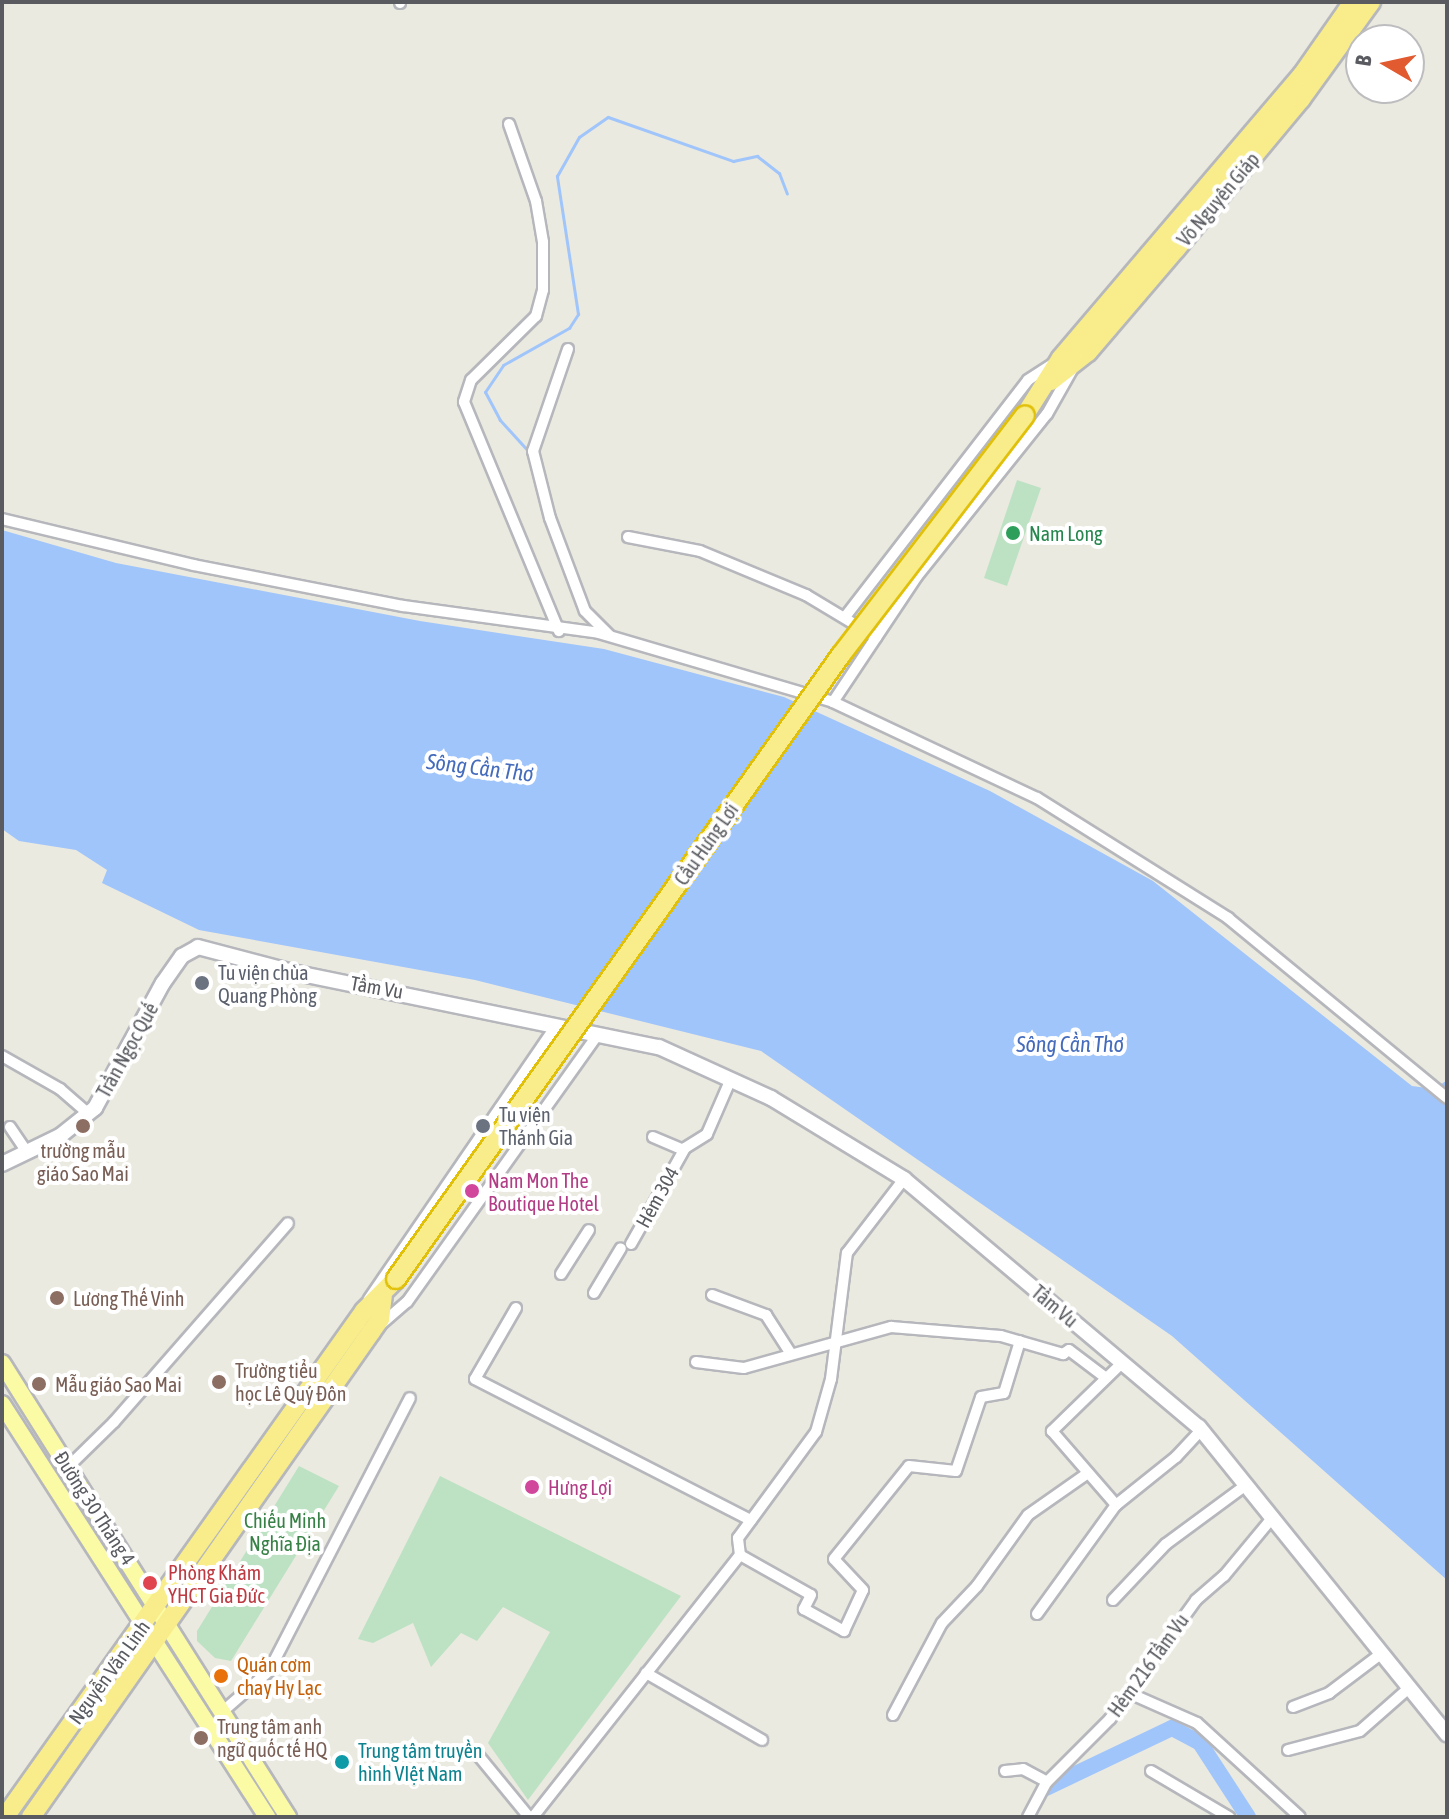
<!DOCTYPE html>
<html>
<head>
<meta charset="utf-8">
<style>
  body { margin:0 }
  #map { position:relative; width:1449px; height:1819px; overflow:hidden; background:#ebeae0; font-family:"Asap Condensed",sans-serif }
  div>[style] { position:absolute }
  .green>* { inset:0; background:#bde2c3 }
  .water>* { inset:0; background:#a0c5fb }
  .stream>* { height:3px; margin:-1.5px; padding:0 1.5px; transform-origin:1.5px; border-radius:1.5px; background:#a0c5fb }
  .river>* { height:16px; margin:-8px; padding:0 8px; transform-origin:8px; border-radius:8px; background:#a0c5fb }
  .roads { filter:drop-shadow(2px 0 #b6b7bc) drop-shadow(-2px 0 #b6b7bc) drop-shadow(0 2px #b6b7bc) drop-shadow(0 -2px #b6b7bc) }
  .street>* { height:10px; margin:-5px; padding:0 5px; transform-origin:5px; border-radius:5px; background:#fff }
  .secondary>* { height:14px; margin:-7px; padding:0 7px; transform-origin:7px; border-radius:7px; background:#fff }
  .primary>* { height:16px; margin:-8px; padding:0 8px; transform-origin:8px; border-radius:8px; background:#fbfba5 }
  .highway>* { height:18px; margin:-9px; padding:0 9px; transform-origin:9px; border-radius:9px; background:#f8ed8a }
  .bridges { filter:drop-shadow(2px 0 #e1c00a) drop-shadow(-2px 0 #e1c00a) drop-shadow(0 2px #e1c00a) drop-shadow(0 -2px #e1c00a) }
  .highway-bridge>* { height:18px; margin:-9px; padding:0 9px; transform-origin:9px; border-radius:9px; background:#f8ed8a }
  .dots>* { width:22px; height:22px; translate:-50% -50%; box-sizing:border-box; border:4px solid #fff; border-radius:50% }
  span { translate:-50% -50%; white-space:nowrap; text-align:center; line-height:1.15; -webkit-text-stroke:8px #fff; paint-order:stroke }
  .street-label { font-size:20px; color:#595b60 }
  .leisure-label { font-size:20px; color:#27864d }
  .left { translate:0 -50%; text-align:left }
  .worship-label { font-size:20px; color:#5b616d }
  .education-label { font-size:20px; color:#785e54 }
  .hotel-label { font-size:20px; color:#b23c85 }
  .park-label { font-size:20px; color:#378146 }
  .health-label { font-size:20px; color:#be3a42 }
  .food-label { font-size:20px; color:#c56008 }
  .culture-label { font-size:20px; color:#0d838f }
  .water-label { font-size:22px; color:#456cbc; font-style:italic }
  .frame { position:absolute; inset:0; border:4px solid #595b60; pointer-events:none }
  .north { position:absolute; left:1345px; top:24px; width:80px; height:80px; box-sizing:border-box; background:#fff; border:2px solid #bdbdbf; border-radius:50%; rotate:279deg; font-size:22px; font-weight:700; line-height:32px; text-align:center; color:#595b60 }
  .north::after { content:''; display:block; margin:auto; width:28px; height:36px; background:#e15a30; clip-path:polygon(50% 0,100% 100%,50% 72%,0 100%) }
</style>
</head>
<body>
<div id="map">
  <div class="green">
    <i style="clip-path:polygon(1017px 480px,1041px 488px,1007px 586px,984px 578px)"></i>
    <i style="clip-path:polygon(299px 1466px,339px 1486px,231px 1661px,215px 1658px,197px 1641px,197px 1631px)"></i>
    <i style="clip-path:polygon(440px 1476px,681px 1596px,528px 1800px,488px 1743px,550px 1632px,503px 1607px,477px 1641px,461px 1633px,431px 1667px,413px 1623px,373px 1643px,358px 1639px)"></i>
  </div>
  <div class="water">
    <i style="clip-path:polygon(2px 530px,116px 563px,420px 621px,604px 649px,784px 697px,990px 791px,1153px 881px,1412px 1086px,1435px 1089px,1447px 1080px,1447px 1580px,1172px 1336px,761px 1051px,475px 980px,199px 930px,102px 883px,107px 870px,76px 850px,19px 841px,2px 829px)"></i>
  </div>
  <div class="stream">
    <i style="left:530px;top:453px;width:45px;rotate:-132.3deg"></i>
    <i style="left:500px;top:420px;width:32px;rotate:-118deg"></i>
    <i style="left:485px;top:392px;width:32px;rotate:-56deg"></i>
    <i style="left:503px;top:365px;width:76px;rotate:-29.3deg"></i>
    <i style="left:569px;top:328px;width:17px;rotate:-57deg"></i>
    <i style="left:578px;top:314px;width:140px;rotate:-98.7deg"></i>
    <i style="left:557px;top:176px;width:45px;rotate:-60.6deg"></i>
    <i style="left:579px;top:137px;width:35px;rotate:-35deg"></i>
    <i style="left:608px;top:117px;width:133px;rotate:19.4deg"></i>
    <i style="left:733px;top:161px;width:25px;rotate:-12deg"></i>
    <i style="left:757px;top:156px;width:28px;rotate:38deg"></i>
    <i style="left:779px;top:173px;width:22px;rotate:69deg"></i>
    <i style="left:535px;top:476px;width:16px;rotate:79deg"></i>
  </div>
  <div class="river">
    <i style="left:1046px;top:1788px;width:140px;rotate:-25.5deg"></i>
    <i style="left:1172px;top:1728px;width:32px;rotate:28deg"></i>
    <i style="left:1200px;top:1743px;width:88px;rotate:57deg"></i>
  </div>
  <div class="roads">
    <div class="street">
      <i style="left:400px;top:2px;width:1px;rotate:90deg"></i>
      <i style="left:509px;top:124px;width:82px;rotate:70.7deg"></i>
      <i style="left:536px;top:201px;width:42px;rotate:80.3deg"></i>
      <i style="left:543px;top:242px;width:48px;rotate:90deg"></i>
      <i style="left:543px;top:290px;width:27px;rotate:105deg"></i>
      <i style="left:536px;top:316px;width:91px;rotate:135.4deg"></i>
      <i style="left:471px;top:380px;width:23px;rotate:108deg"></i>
      <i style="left:464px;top:402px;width:248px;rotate:67.5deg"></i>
      <i style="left:568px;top:349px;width:108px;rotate:108.9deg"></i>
      <i style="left:533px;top:451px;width:69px;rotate:75.8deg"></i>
      <i style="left:550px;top:518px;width:99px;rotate:69.4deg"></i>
      <i style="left:585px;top:611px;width:33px;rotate:45deg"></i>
      <i style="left:2px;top:519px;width:197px;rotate:13.5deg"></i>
      <i style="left:194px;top:565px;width:213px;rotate:11.1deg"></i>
      <i style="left:403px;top:606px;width:198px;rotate:7.8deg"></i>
      <i style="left:599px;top:633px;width:244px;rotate:16.4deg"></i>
      <i style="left:833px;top:702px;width:225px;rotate:25.2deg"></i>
      <i style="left:1037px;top:798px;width:226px;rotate:32.1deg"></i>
      <i style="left:1228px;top:918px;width:283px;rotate:39.4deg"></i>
      <i style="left:628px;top:537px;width:73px;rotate:11deg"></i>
      <i style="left:700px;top:551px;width:115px;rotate:22.5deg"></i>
      <i style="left:806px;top:595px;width:82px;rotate:31deg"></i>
      <i style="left:845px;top:617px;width:299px;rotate:-52.3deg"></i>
      <i style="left:1028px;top:380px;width:30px;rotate:-33deg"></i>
      <i style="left:833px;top:702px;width:151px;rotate:-56.3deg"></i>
      <i style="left:917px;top:576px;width:208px;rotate:-51.3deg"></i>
      <i style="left:1047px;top:414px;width:53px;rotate:-60.5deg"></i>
      <i style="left:2px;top:1056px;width:67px;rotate:29.6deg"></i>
      <i style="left:60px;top:1089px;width:37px;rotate:41deg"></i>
      <i style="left:10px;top:1127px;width:30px;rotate:56deg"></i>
      <i style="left:653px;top:1137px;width:33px;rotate:23deg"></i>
      <i style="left:631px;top:1244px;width:110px;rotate:-60.6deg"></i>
      <i style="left:685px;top:1148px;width:26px;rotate:-32deg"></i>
      <i style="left:707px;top:1134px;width:58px;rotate:-66.5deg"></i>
      <i style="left:561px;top:1274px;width:52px;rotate:-57.5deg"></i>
      <i style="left:594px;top:1293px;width:52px;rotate:-59deg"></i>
      <i style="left:712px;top:1295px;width:58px;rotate:20.3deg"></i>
      <i style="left:766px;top:1315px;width:46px;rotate:57.3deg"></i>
      <i style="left:369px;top:1299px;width:330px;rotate:-55.6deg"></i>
      <i style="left:516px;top:1308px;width:82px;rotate:120deg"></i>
      <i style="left:475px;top:1379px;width:310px;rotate:27.1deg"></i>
      <i style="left:379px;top:1326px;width:37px;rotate:-41deg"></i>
      <i style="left:407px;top:1302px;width:329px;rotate:-54.5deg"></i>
      <i style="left:696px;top:1362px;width:48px;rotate:7.1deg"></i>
      <i style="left:744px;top:1368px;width:153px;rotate:-15.6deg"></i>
      <i style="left:891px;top:1327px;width:110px;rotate:4.7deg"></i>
      <i style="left:1001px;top:1336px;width:65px;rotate:16.2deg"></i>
      <i style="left:1063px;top:1354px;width:7px;rotate:-34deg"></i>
      <i style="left:1069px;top:1350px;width:46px;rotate:37.1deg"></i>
      <i style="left:1122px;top:1363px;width:98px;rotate:135.8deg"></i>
      <i style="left:1052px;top:1431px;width:98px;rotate:49.1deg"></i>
      <i style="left:1116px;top:1505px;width:77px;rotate:-38.7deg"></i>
      <i style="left:1176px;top:1457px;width:37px;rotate:-47deg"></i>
      <i style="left:68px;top:1467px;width:64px;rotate:-44.4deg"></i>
      <i style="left:114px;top:1422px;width:264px;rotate:-48.8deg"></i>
      <i style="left:740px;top:1555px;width:81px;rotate:29.4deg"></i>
      <i style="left:811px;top:1595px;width:16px;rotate:117deg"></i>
      <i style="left:804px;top:1609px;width:46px;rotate:28.8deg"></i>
      <i style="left:844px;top:1631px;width:45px;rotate:-65.1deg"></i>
      <i style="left:863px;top:1590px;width:42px;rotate:-133.1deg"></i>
      <i style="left:834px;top:1559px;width:119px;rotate:-51.1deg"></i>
      <i style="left:909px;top:1466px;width:47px;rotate:6.1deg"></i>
      <i style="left:956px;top:1471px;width:78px;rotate:-71.3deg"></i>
      <i style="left:981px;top:1397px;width:23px;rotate:-10deg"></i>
      <i style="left:1004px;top:1393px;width:54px;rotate:-72.9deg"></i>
      <i style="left:1113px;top:1600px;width:77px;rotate:-46.6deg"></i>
      <i style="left:1166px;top:1544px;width:99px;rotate:-36.4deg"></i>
      <i style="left:1037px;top:1614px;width:135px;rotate:-54.1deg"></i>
      <i style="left:646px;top:1673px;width:134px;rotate:30deg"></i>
      <i style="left:1129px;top:1693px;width:74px;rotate:23.8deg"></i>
      <i style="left:1197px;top:1723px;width:139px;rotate:42.4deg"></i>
      <i style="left:1293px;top:1707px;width:39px;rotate:-21deg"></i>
      <i style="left:1329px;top:1693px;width:66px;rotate:-37deg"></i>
      <i style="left:222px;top:1712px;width:62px;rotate:-41.1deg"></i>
      <i style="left:269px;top:1671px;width:307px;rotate:-62.7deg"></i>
      <i style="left:893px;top:1715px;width:104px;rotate:-62deg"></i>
      <i style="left:942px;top:1623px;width:51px;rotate:-46.6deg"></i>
      <i style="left:977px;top:1586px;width:87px;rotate:-54.3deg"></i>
      <i style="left:1028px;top:1515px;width:73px;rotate:-35deg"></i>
      <i style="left:1288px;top:1750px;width:74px;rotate:-14.8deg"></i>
      <i style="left:1360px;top:1731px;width:67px;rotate:-41.3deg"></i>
      <i style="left:478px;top:1755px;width:80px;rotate:50.6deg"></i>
      <i style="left:1005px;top:1771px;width:18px;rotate:-6deg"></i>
      <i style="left:1023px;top:1769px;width:27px;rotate:28deg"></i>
      <i style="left:1151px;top:1771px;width:91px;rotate:30.5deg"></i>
      <i style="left:533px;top:1817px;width:334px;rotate:-51.7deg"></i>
      <i style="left:740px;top:1555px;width:17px;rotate:-97deg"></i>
      <i style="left:738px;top:1538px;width:132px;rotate:-53.7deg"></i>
      <i style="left:816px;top:1432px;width:55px;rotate:-74.2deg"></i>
      <i style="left:831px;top:1379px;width:127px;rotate:-82.8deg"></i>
      <i style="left:847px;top:1253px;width:93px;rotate:-52.4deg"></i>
      <i style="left:1028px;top:1817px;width:40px;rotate:-62deg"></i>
      <i style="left:1047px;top:1782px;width:89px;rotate:-45deg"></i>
      <i style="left:1110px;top:1719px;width:147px;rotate:-54.1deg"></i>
      <i style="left:1196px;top:1600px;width:37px;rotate:-41deg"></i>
      <i style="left:1224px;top:1576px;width:77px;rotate:-50.3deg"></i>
    </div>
    <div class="secondary">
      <i style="left:2px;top:1164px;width:64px;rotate:-25.8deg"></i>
      <i style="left:60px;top:1136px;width:45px;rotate:-38.7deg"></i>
      <i style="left:95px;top:1108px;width:142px;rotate:-61.5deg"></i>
      <i style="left:163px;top:983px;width:33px;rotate:-55deg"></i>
      <i style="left:182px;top:956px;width:18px;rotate:-29deg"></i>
      <i style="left:198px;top:947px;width:102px;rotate:14.7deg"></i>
      <i style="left:297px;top:973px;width:369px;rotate:11.6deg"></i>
      <i style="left:659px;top:1047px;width:123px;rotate:24.5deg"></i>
      <i style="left:771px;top:1098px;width:156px;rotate:31.3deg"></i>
      <i style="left:904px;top:1179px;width:385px;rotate:40.1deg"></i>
      <i style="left:1199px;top:1427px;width:395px;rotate:51.1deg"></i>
    </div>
    <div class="primary">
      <i style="left:2px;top:1363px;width:537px;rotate:57.79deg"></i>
      <i style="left:2px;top:1404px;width:491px;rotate:57.3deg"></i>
    </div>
    <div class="highway">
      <i style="left:1051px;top:381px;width:47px;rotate:-38.1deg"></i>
      <i style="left:1088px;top:352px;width:135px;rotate:-49.5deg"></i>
      <i style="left:1176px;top:249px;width:195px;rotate:-50.2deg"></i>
      <i style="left:1301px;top:99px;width:120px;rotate:-54.2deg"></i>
      <i style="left:1025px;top:415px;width:67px;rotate:-57.7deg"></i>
      <i style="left:1061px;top:358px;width:372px;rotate:-49.6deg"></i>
      <i style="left:1302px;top:75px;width:89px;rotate:-55.1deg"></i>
      <i style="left:5px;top:1817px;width:620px;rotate:-54.64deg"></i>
      <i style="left:364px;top:1311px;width:45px;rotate:-45deg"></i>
      <i style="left:31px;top:1817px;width:592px;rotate:-54.97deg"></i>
      <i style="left:371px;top:1332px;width:16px;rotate:-55deg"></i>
      <i style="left:380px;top:1319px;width:23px;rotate:-83deg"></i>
    </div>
  </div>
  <div class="bridges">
    <div class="highway-bridge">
      <i style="left:396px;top:1279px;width:766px;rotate:-54.51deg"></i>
      <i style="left:841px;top:655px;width:302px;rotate:-52.5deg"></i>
    </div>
  </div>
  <div class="dots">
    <i style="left:1013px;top:533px;background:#2e9e5b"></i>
    <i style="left:202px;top:983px;background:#6b7280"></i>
    <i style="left:83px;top:1126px;background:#8d6e63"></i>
    <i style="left:483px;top:1126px;background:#6b7280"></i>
    <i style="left:472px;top:1191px;background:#d1479c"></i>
    <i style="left:57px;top:1298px;background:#8d6e63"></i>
    <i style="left:219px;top:1382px;background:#8d6e63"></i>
    <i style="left:39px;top:1384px;background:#8d6e63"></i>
    <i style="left:532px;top:1487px;background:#d1479c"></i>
    <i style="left:150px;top:1583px;background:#e0444e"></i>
    <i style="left:221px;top:1676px;background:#e8710a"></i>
    <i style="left:201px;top:1738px;background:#8d6e63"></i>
    <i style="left:342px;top:1762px;background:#0f9aa8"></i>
  </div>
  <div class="street-label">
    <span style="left:1218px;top:199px;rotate:-50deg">Võ Nguyên Giáp</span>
    <span style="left:706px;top:844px;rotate:-55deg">Cầu Hưng Lợi</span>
    <span style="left:377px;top:987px;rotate:10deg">Tầm Vu</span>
    <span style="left:127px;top:1050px;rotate:-61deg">Trần Ngọc Quế</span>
    <span style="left:657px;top:1197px;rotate:-61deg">Hẻm 304</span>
    <span style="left:1055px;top:1306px;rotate:40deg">Tầm Vu</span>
    <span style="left:95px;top:1508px;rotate:57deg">Đường 30 Tháng 4</span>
    <span style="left:1148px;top:1665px;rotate:-54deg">Hẻm 216 Tầm Vu</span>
    <span style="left:109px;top:1672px;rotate:-54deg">Nguyễn Văn Linh</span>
  </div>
  <div class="leisure-label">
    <span class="left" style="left:1029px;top:533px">Nam Long</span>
  </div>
  <div class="worship-label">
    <span class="left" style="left:218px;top:984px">Tu viện chùa<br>Quang Phòng</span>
    <span class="left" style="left:499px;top:1126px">Tu viện<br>Thánh Gia</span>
  </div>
  <div class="education-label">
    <span style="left:83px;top:1162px">trường mẫu<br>giáo Sao Mai</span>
    <span class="left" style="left:73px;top:1298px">Lương Thế Vinh</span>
    <span class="left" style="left:235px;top:1382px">Trường tiểu<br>học Lê Quý Đôn</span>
    <span class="left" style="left:55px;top:1384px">Mẫu giáo Sao Mai</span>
    <span class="left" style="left:217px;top:1738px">Trung tâm anh<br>ngữ quốc tế HQ</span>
  </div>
  <div class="hotel-label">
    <span class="left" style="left:488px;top:1192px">Nam Mon The<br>Boutique Hotel</span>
    <span class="left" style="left:548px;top:1487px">Hưng Lợi</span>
  </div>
  <div class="park-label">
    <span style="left:285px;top:1532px">Chiếu Minh<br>Nghĩa Địa</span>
  </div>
  <div class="health-label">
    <span class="left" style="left:168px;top:1584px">Phòng Khám<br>YHCT Gia Đức</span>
  </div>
  <div class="food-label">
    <span class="left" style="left:237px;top:1676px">Quán cơm<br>chay Hy Lạc</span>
  </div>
  <div class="culture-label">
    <span class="left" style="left:358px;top:1762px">Trung tâm truyền<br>hình VIệt Nam</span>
  </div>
  <div class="water-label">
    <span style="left:480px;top:768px;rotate:7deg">Sông Cần Thơ</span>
    <span style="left:1070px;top:1045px">Sông Cần Thơ</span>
  </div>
  <div class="frame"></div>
  <div class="north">B</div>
</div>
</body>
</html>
